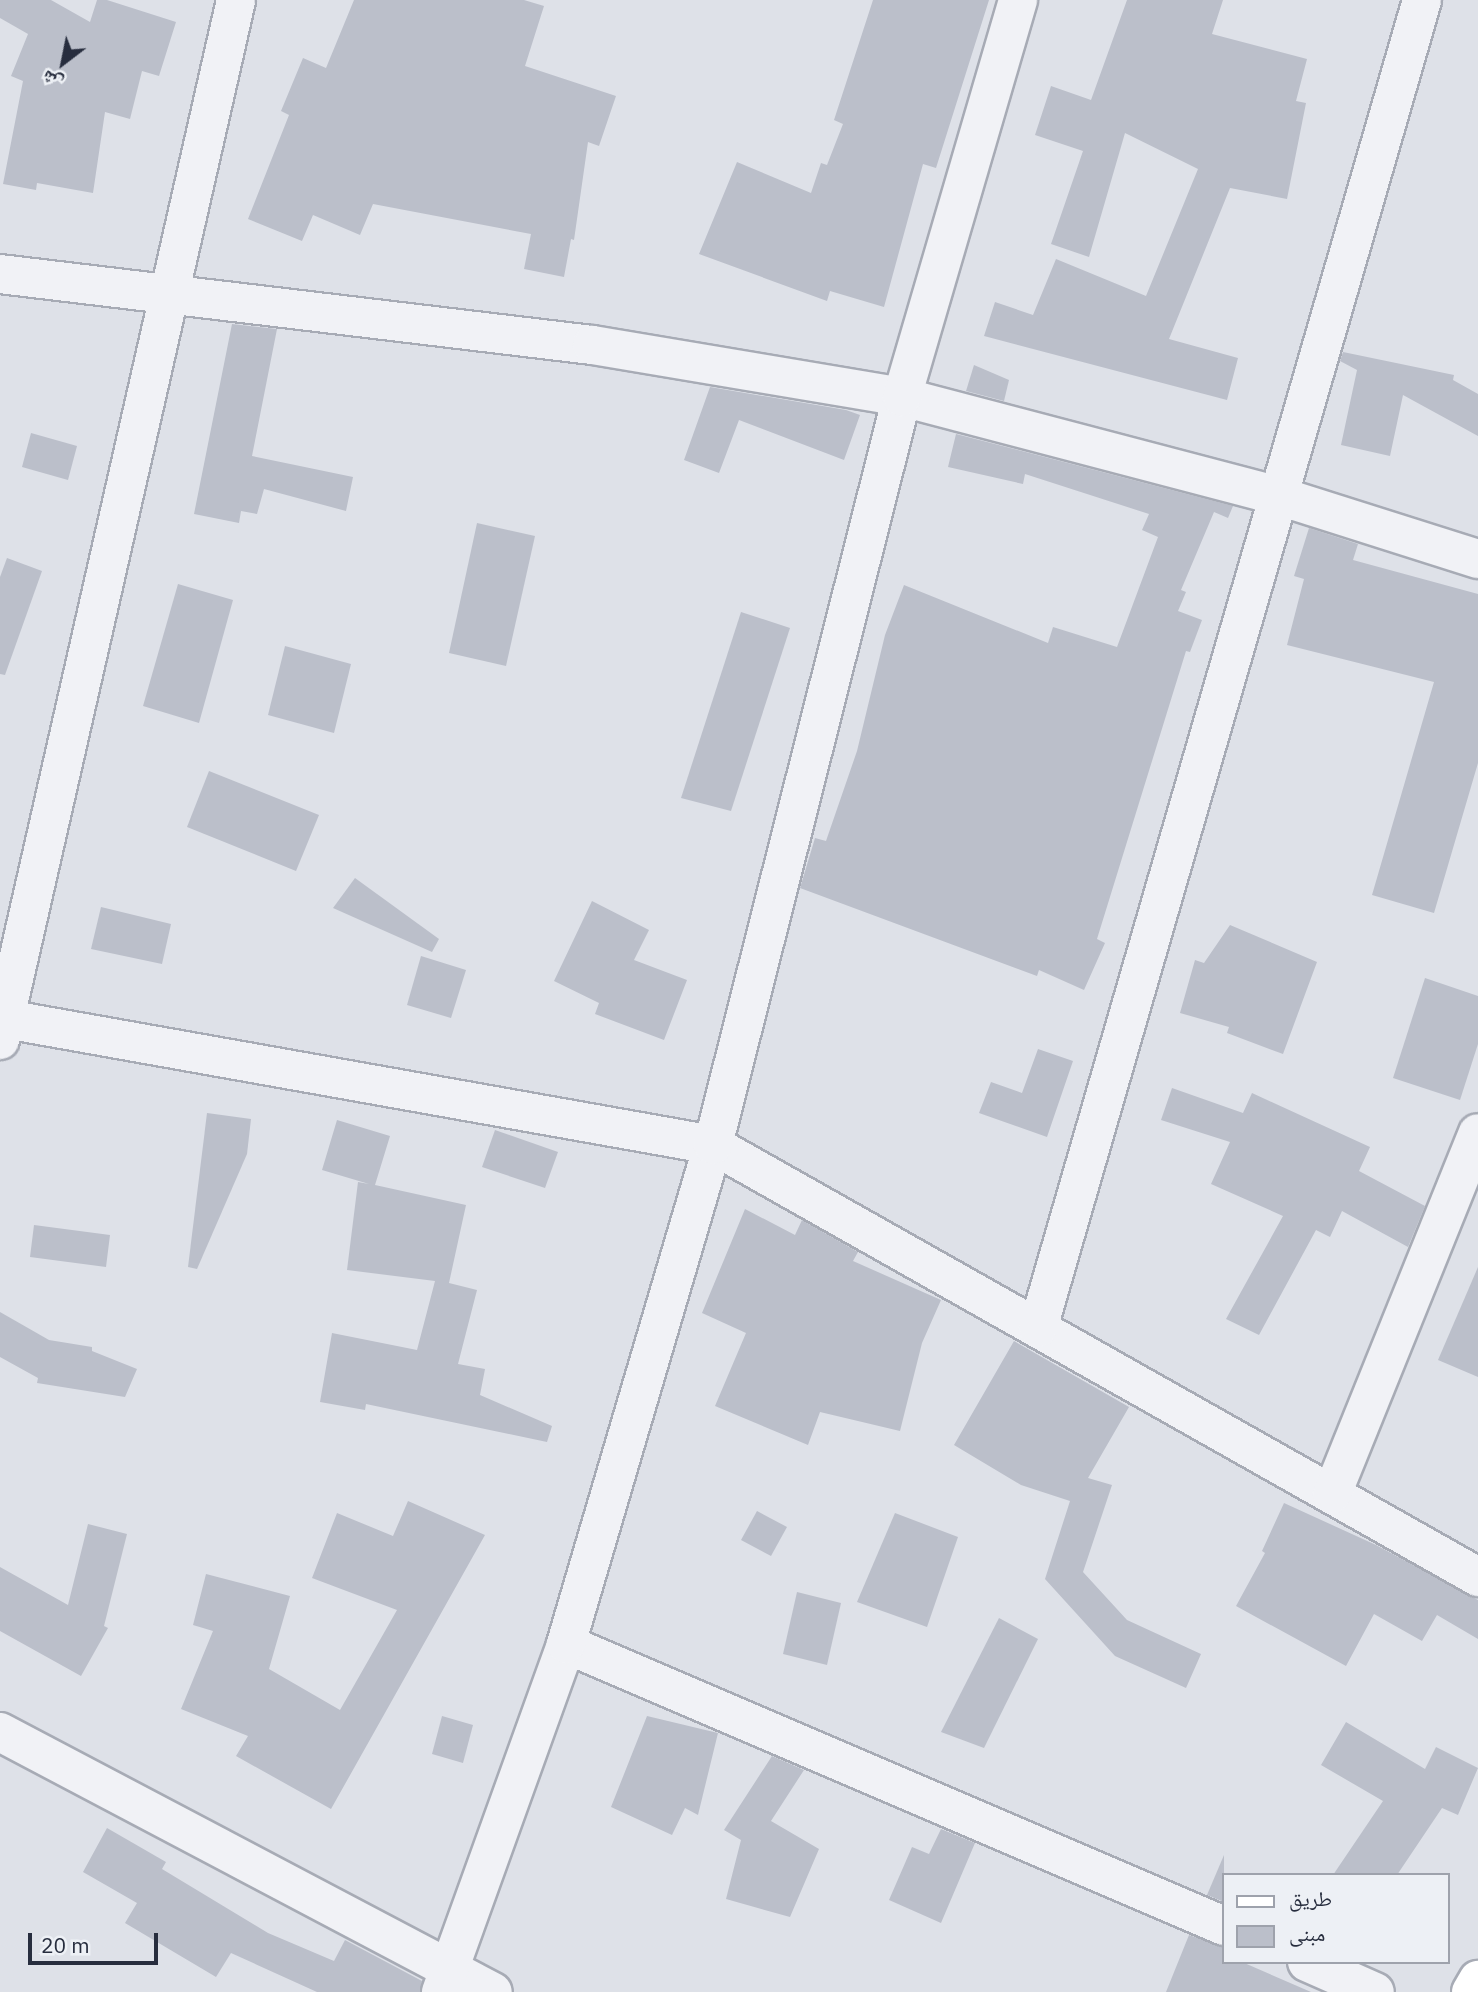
<!DOCTYPE html>
<html>
<head>
<meta charset="utf-8">
<style>
  body { margin:0 }
  #map { position:relative; width:1478px; height:1992px; overflow:hidden; background:#dee1e8; font-family:"IBM Plex Sans","Noto Naskh Arabic",sans-serif }
  div>[style] { position:absolute }
  .building>* { inset:0; background:#bbbfca }
  .roads { filter:drop-shadow(2px 0 #a7abb5) drop-shadow(-2px 0 #a7abb5) drop-shadow(0 2px #a7abb5) drop-shadow(0 -2px #a7abb5) }
  .minor>* { height:38px; margin:-19px; padding:0 19px; transform-origin:19px; border-radius:19px; background:#f1f2f6 }
  .major>* { height:38px; margin:-19px; padding:0 19px; transform-origin:19px; border-radius:19px; background:#fff }
  span { translate:-50% -50%; white-space:nowrap; text-align:center; line-height:1.15; -webkit-text-stroke:7px #edf0f5; paint-order:stroke }
  .legend { position:absolute; left:1222px; top:1873px; width:228px; height:91px; box-sizing:border-box; background:#edf0f5; border:2px solid #9ea2ac; margin:0; padding:9px 12px; list-style:none; font-size:21px; color:#272d3e }
  .legend li { display:flex; align-items:center; gap:14px; height:35px }
  .legend b { width:35px; border:2px solid #9ea2ac }
  .north { position:absolute; left:28px; top:28px; width:70px; height:70px; -webkit-text-stroke:5px #edf0f5; paint-order:stroke; rotate:212deg; font-size:19px; font-weight:700; line-height:28px; text-align:center; color:#272d3e }
  .north::after { content:''; display:block; margin:auto; width:24px; height:32px; background:#272d3e; clip-path:polygon(50% 0,100% 100%,50% 72%,0 100%) }
  .scale { position:absolute; left:28px; top:1933px; width:130px; height:32px; box-sizing:border-box; border:4px solid #272d3e; border-top:0; padding-left:9px; font-size:21px; line-height:24px; white-space:nowrap; color:#272d3e; -webkit-text-stroke:5px #edf0f5; paint-order:stroke }
</style>
</head>
<body>
<div id="map">
  <div class="building">
    <i style="clip-path:polygon(0 0,51px 0,90px 22px,97px 0,107px 0,176px 22px,159px 76px,142px 71px,130px 119px,105px 112px,93px 193px,37px 183px,36px 190px,3px 184px,23px 81px,11px 76px,28px 34px,0 18px)"></i>
    <i style="clip-path:polygon(354px 0,524px 0,544px 6px,525px 66px,616px 96px,599px 146px,588px 142px,574px 240px,571px 239px,564px 277px,524px 269px,531px 234px,373px 204px,360px 235px,313px 215px,302px 241px,248px 219px,289px 115px,281px 111px,303px 58px,326px 68px)"></i>
    <i style="clip-path:polygon(873px 0,989px 0,936px 168px,923px 164px,884px 307px,830px 291px,827px 301px,699px 254px,737px 162px,811px 193px,821px 163px,827px 165px,843px 124px,834px 120px)"></i>
    <i style="clip-path:polygon(1127px 0,1223px 0,1212px 34px,1307px 59px,1296px 101px,1306px 103px,1287px 199px,1230px 188px,1169px 339px,1238px 358px,1227px 400px,984px 336px,995px 302px,1033px 315px,1056px 259px,1146px 296px,1198px 169px,1125px 133px,1089px 257px,1051px 244px,1083px 151px,1035px 135px,1051px 86px,1091px 100px)"></i>
    <i style="clip-path:polygon(232px 324px,277px 329px,252px 456px,353px 477px,346px 511px,264px 489px,257px 514px,241px 511px,239px 523px,194px 514px)"></i>
    <i style="clip-path:polygon(1343px 352px,1454px 375px,1453px 380px,1478px 394px,1478px 436px,1403px 395px,1390px 456px,1341px 445px,1357px 370px,1340px 361px)"></i>
    <i style="clip-path:polygon(974px 365px,1009px 380px,1004px 401px,966px 391px)"></i>
    <i style="clip-path:polygon(710px 387px,846px 410px,860px 415px,844px 460px,739px 420px,719px 473px,684px 460px)"></i>
    <i style="clip-path:polygon(31px 433px,77px 446px,68px 480px,22px 467px)"></i>
    <i style="clip-path:polygon(956px 434px,1233px 506px,1228px 518px,1214px 512px,1181px 590px,1186px 592px,1178px 611px,1202px 620px,1190px 652px,1186px 651px,1097px 939px,1105px 943px,1084px 990px,1039px 970px,1037px 976px,800px 888px,815px 838px,826px 841px,857px 751px,885px 635px,904px 585px,1048px 643px,1053px 627px,1117px 647px,1158px 537px,1142px 530px,1149px 514px,1025px 474px,1023px 484px,948px 467px)"></i>
    <i style="clip-path:polygon(477px 523px,535px 536px,506px 666px,449px 653px)"></i>
    <i style="clip-path:polygon(1309px 528px,1358px 544px,1353px 560px,1478px 594px,1478px 763px,1434px 913px,1372px 895px,1434px 682px,1287px 645px,1304px 579px,1294px 576px)"></i>
    <i style="clip-path:polygon(7px 558px,42px 571px,5px 675px,0 674px,0 577px)"></i>
    <i style="clip-path:polygon(178px 584px,233px 600px,199px 723px,143px 706px)"></i>
    <i style="clip-path:polygon(741px 612px,790px 628px,731px 811px,681px 798px)"></i>
    <i style="clip-path:polygon(285px 646px,351px 664px,334px 733px,268px 715px)"></i>
    <i style="clip-path:polygon(209px 771px,319px 815px,296px 871px,187px 827px)"></i>
    <i style="clip-path:polygon(355px 878px,439px 939px,432px 952px,333px 908px)"></i>
    <i style="clip-path:polygon(592px 901px,649px 930px,634px 960px,687px 980px,664px 1040px,595px 1014px,599px 1003px,554px 981px)"></i>
    <i style="clip-path:polygon(101px 907px,171px 924px,162px 964px,91px 949px)"></i>
    <i style="clip-path:polygon(1230px 925px,1317px 962px,1283px 1054px,1227px 1033px,1229px 1027px,1180px 1013px,1195px 960px,1204px 963px)"></i>
    <i style="clip-path:polygon(421px 956px,466px 970px,451px 1018px,407px 1005px)"></i>
    <i style="clip-path:polygon(1425px 978px,1478px 996px,1478px 1044px,1460px 1100px,1393px 1078px)"></i>
    <i style="clip-path:polygon(1038px 1049px,1073px 1061px,1047px 1137px,979px 1113px,991px 1082px,1022px 1093px)"></i>
    <i style="clip-path:polygon(1172px 1088px,1243px 1113px,1252px 1093px,1370px 1147px,1359px 1171px,1425px 1206px,1408px 1247px,1342px 1211px,1330px 1237px,1316px 1230px,1259px 1335px,1226px 1319px,1283px 1216px,1211px 1184px,1230px 1142px,1161px 1120px)"></i>
    <i style="clip-path:polygon(207px 1113px,251px 1119px,247px 1154px,197px 1269px,188px 1267px)"></i>
    <i style="clip-path:polygon(337px 1120px,390px 1136px,375px 1185px,466px 1205px,449px 1283px,477px 1290px,458px 1364px,485px 1369px,480px 1395px,552px 1426px,547px 1442px,366px 1404px,365px 1410px,320px 1402px,332px 1333px,417px 1350px,435px 1281px,347px 1270px,358px 1182px,369px 1184px,322px 1170px)"></i>
    <i style="clip-path:polygon(495px 1130px,558px 1152px,545px 1188px,482px 1167px)"></i>
    <i style="clip-path:polygon(745px 1209px,795px 1235px,802px 1220px,858px 1252px,853px 1261px,941px 1300px,922px 1343px,900px 1431px,820px 1412px,808px 1445px,715px 1406px,746px 1333px,702px 1313px)"></i>
    <i style="clip-path:polygon(34px 1225px,110px 1235px,106px 1267px,30px 1257px)"></i>
    <i style="clip-path:polygon(1478px 1267px,1478px 1377px,1438px 1360px)"></i>
    <i style="clip-path:polygon(0 1312px,49px 1340px,92px 1347px,92px 1351px,137px 1369px,125px 1397px,37px 1383px,38px 1378px,0 1357px)"></i>
    <i style="clip-path:polygon(1014px 1341px,1129px 1407px,1088px 1478px,1112px 1485px,1083px 1572px,1127px 1620px,1201px 1654px,1186px 1688px,1115px 1656px,1045px 1579px,1070px 1501px,1021px 1485px,954px 1445px)"></i>
    <i style="clip-path:polygon(408px 1501px,485px 1535px,331px 1809px,236px 1756px,248px 1736px,181px 1709px,213px 1631px,193px 1625px,206px 1574px,290px 1596px,269px 1669px,340px 1710px,397px 1610px,312px 1578px,337px 1513px,393px 1536px)"></i>
    <i style="clip-path:polygon(1284px 1503px,1376px 1545px,1478px 1600px,1478px 1639px,1437px 1615px,1422px 1641px,1374px 1614px,1346px 1666px,1236px 1606px,1265px 1553px,1262px 1551px)"></i>
    <i style="clip-path:polygon(757px 1511px,787px 1527px,771px 1556px,741px 1540px)"></i>
    <i style="clip-path:polygon(895px 1513px,958px 1537px,927px 1627px,857px 1602px)"></i>
    <i style="clip-path:polygon(88px 1524px,127px 1534px,104px 1626px,108px 1628px,81px 1676px,0 1631px,0 1567px,68px 1605px)"></i>
    <i style="clip-path:polygon(797px 1592px,841px 1603px,827px 1665px,783px 1654px)"></i>
    <i style="clip-path:polygon(999px 1618px,1038px 1639px,984px 1748px,941px 1732px)"></i>
    <i style="clip-path:polygon(442px 1716px,473px 1725px,463px 1763px,432px 1754px)"></i>
    <i style="clip-path:polygon(647px 1716px,718px 1733px,698px 1815px,685px 1808px,672px 1835px,611px 1807px)"></i>
    <i style="clip-path:polygon(1346px 1722px,1425px 1769px,1436px 1747px,1478px 1768px,1458px 1815px,1442px 1808px,1397px 1875px,1333px 1875px,1383px 1801px,1321px 1765px)"></i>
    <i style="clip-path:polygon(772px 1756px,804px 1770px,771px 1821px,819px 1849px,790px 1917px,726px 1899px,741px 1840px,724px 1830px)"></i>
    <i style="clip-path:polygon(107px 1828px,166px 1862px,162px 1869px,268px 1933px,334px 1961px,345px 1940px,422px 1981px,420px 1992px,317px 1992px,231px 1953px,216px 1977px,125px 1923px,137px 1903px,83px 1872px)"></i>
    <i style="clip-path:polygon(941px 1829px,975px 1843px,941px 1923px,889px 1900px,912px 1847px,929px 1854px)"></i>
    <i style="clip-path:polygon(1224px 1855px,1224px 1902px,1207px 1895px)"></i>
    <i style="clip-path:polygon(1189px 1935px,1224px 1947px,1224px 1962px,1242px 1962px,1311px 1992px,1166px 1992px)"></i>
  </div>
  <div class="roads">
    <div class="minor">
      <i style="left:0;top:274px;width:596px;rotate:6.84deg"></i>
      <i style="left:592px;top:345px;width:314px;rotate:9.5deg"></i>
      <i style="left:902px;top:397px;width:390px;rotate:14.7deg"></i>
      <i style="left:1279px;top:496px;width:209px;rotate:17.6deg"></i>
      <i style="left:0;top:1018px;width:724px;rotate:10.1deg"></i>
      <i style="left:713px;top:1145px;width:879px;rotate:29.45deg"></i>
      <i style="left:0;top:1040px;width:1066px;rotate:-77.21deg"></i>
      <i style="left:1038px;top:1328px;width:1382px;rotate:-73.87deg"></i>
      <i style="left:1332px;top:1494px;width:389px;rotate:-68deg"></i>
      <i style="left:566px;top:1644px;width:716px;rotate:23.2deg"></i>
      <i style="left:0;top:1732px;width:557px;rotate:27.81deg"></i>
      <i style="left:1307px;top:1962px;width:74px;rotate:23.8deg"></i>
      <i style="left:441px;top:1992px;width:370px;rotate:-70.2deg"></i>
      <i style="left:566px;top:1644px;width:520px;rotate:-73.59deg"></i>
      <i style="left:713px;top:1145px;width:772px;rotate:-75.82deg"></i>
      <i style="left:902px;top:397px;width:414px;rotate:-73.7deg"></i>
    </div>
    <div class="major">
      <i style="left:1471px;top:1992px;width:14px;rotate:-60deg"></i>
    </div>
  </div>
  <ul class="legend">
  <li><b style="height:9px;background:#fff"></b>طريق</li>
  <li><b style="height:19px;background:#bbbfca"></b>مبنى</li>
  </ul>
  <div class="north">ش</div>
  <div class="scale">20 m</div>
</div>
</body>
</html>
